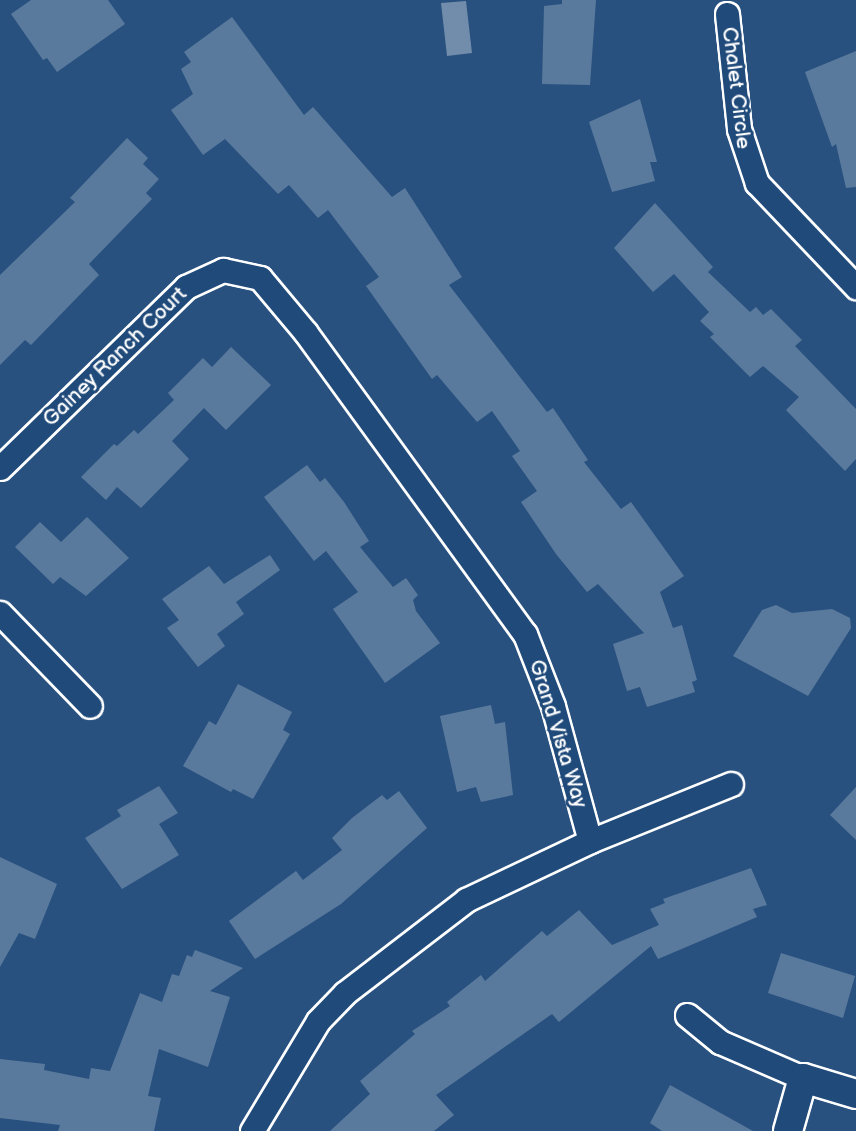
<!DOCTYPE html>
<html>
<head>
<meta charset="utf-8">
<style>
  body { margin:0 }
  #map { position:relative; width:856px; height:1131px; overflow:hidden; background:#28517f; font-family:"Balsamiq Sans",sans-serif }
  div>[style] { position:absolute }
  .water>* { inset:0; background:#718dab }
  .building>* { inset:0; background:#5a7a9d }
  .roads { filter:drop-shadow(2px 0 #fff) drop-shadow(-2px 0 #fff) drop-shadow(0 2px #fff) drop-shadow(0 -2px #fff) }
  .minor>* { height:23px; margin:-11.5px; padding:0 11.5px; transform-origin:11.5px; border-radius:11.5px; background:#1f4a7a }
  .tertiary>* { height:28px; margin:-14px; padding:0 14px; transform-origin:14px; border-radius:14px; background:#1f4a7a }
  span { translate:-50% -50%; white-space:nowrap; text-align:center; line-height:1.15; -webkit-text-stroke:6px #1f4a7a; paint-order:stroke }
  .street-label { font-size:21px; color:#fff }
</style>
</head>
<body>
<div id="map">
  <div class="water">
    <i style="clip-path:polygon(466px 1px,472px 53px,447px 56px,441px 3px)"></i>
  </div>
  <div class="building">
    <i style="clip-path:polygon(31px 0,108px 0,125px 24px,57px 72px,47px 58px,43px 60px,11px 14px)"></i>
    <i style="clip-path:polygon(562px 0,596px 0,590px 85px,542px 84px,544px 6px,562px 4px)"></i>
    <i style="clip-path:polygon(232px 17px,304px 115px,313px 107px,392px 197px,405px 188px,462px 277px,449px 285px,547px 412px,553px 408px,588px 460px,584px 462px,621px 509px,631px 502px,684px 576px,660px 592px,673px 628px,682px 625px,697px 680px,692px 682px,695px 692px,647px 707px,640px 687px,627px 691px,613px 644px,644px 633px,598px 584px,587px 592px,556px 554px,521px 502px,537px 491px,512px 456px,520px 451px,492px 411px,477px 422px,437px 375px,432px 379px,366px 286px,379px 277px,328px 210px,318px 218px,289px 185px,278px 194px,225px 139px,203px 155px,171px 110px,193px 94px,181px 69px,191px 62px,184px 52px)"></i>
    <i style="clip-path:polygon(856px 51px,856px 187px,846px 188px,836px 144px,832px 147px,805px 72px)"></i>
    <i style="clip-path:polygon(640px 99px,657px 162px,650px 162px,655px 181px,612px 192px,589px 122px)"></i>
    <i style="clip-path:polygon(127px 138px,148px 158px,143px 164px,159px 179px,146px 193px,152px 199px,89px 264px,99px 275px,31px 345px,25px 340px,0 365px,0 275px,75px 202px,70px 198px)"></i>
    <i style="clip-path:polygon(655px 203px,713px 267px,708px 272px,750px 312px,756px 307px,763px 315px,771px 309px,802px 340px,795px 346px,856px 409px,856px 459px,845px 471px,786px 410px,799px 397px,763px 366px,750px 377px,710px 337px,714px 334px,700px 321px,709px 312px,674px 274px,653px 292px,614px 248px)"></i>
    <i style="clip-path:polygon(231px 347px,271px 385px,226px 430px,204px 408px,172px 441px,189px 459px,141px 508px,117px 487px,106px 500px,81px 477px,114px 444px,117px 446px,134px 430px,138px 434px,174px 400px,168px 393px,203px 358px,212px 367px)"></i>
    <i style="clip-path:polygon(307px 465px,320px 482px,325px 478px,344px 502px,369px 541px,360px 547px,393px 587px,406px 578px,418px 595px,413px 600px,416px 611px,440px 643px,385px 683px,333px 609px,358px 592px,326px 551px,314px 561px,264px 497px)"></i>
    <i style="clip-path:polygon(87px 517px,129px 558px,86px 596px,60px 577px,53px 584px,15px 547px,40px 522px,61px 542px)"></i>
    <i style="clip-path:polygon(270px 555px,280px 570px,236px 602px,244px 614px,217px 634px,225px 646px,198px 667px,167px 628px,179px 620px,162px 599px,209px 566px,224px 584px)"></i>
    <i style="clip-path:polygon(776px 605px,792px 613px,832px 609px,850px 618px,851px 628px,808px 696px,733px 656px,762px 610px)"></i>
    <i style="clip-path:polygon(238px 684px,292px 712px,283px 730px,290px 734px,253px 799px,233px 789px,231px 792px,183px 766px,209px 721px,216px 725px)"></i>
    <i style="clip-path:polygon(491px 705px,495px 724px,505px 722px,513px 795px,481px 802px,476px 787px,457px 792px,440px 716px)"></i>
    <i style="clip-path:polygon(159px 786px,178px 813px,159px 824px,179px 855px,122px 889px,85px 838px,121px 816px,117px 810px)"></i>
    <i style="clip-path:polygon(856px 787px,856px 840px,830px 815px)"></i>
    <i style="clip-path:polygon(399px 791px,427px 828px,341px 904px,255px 959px,229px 921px,296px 871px,303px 880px,342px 850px,332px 838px,352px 818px,382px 795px,387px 800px)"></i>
    <i style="clip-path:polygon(0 857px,57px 884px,35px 939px,19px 933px,0 967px)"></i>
    <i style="clip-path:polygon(751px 868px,767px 905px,753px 909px,757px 917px,658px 959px,651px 946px,559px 1022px,552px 1014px,436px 1095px,454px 1115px,434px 1131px,330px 1131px,370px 1094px,360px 1081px,415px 1034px,412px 1031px,450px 1006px,447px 1002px,481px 975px,485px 981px,542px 931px,547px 936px,579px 910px,612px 945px,659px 925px,650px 909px,665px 903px,663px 899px)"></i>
    <i style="clip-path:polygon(195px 950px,243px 968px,210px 991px,230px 997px,208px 1067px,159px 1049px,148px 1096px,161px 1098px,154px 1131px,58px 1131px,60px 1125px,0 1118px,0 1059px,45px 1064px,44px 1070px,89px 1079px,91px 1068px,110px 1071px,140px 993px,162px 1002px,172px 974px,179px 976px,187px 955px,192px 957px)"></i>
    <i style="clip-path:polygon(781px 953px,855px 976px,843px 1018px,768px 993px)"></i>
    <i style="clip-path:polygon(670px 1085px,753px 1131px,662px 1131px,650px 1123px)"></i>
  </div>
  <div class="roads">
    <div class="minor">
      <i style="left:727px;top:14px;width:116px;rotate:84deg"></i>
      <i style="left:739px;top:129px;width:57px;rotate:71.6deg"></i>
      <i style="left:757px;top:183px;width:144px;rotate:46.4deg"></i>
      <i style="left:0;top:468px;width:260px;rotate:-44.2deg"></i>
      <i style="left:186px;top:287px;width:41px;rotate:-24.7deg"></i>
      <i style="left:223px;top:270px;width:38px;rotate:12deg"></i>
      <i style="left:260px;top:278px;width:72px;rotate:50.1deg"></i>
      <i style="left:306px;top:333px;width:372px;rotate:54deg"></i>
      <i style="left:525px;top:634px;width:77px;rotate:68.7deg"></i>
      <i style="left:553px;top:706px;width:140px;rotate:74.7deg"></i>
      <i style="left:0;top:613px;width:129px;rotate:45.9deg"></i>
      <i style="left:687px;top:1015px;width:43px;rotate:39.3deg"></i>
      <i style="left:720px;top:1042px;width:90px;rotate:23.4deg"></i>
      <i style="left:252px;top:1131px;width:128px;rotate:-59deg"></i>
      <i style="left:318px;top:1021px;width:39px;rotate:-46deg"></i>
      <i style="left:345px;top:993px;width:153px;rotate:-37.5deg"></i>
      <i style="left:466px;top:900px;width:137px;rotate:-25.4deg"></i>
      <i style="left:590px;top:841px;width:152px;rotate:-22deg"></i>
    </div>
    <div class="tertiary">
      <i style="left:788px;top:1131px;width:55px;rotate:-74.2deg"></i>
      <i style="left:803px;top:1078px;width:55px;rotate:16.8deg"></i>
    </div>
  </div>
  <div class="street-label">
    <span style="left:736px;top:88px;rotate:83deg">Chalet Circle</span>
    <span style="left:115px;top:357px;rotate:-44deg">Gainey Ranch Court</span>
    <span style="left:558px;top:734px;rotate:73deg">Grand Vista Way</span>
  </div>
</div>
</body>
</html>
